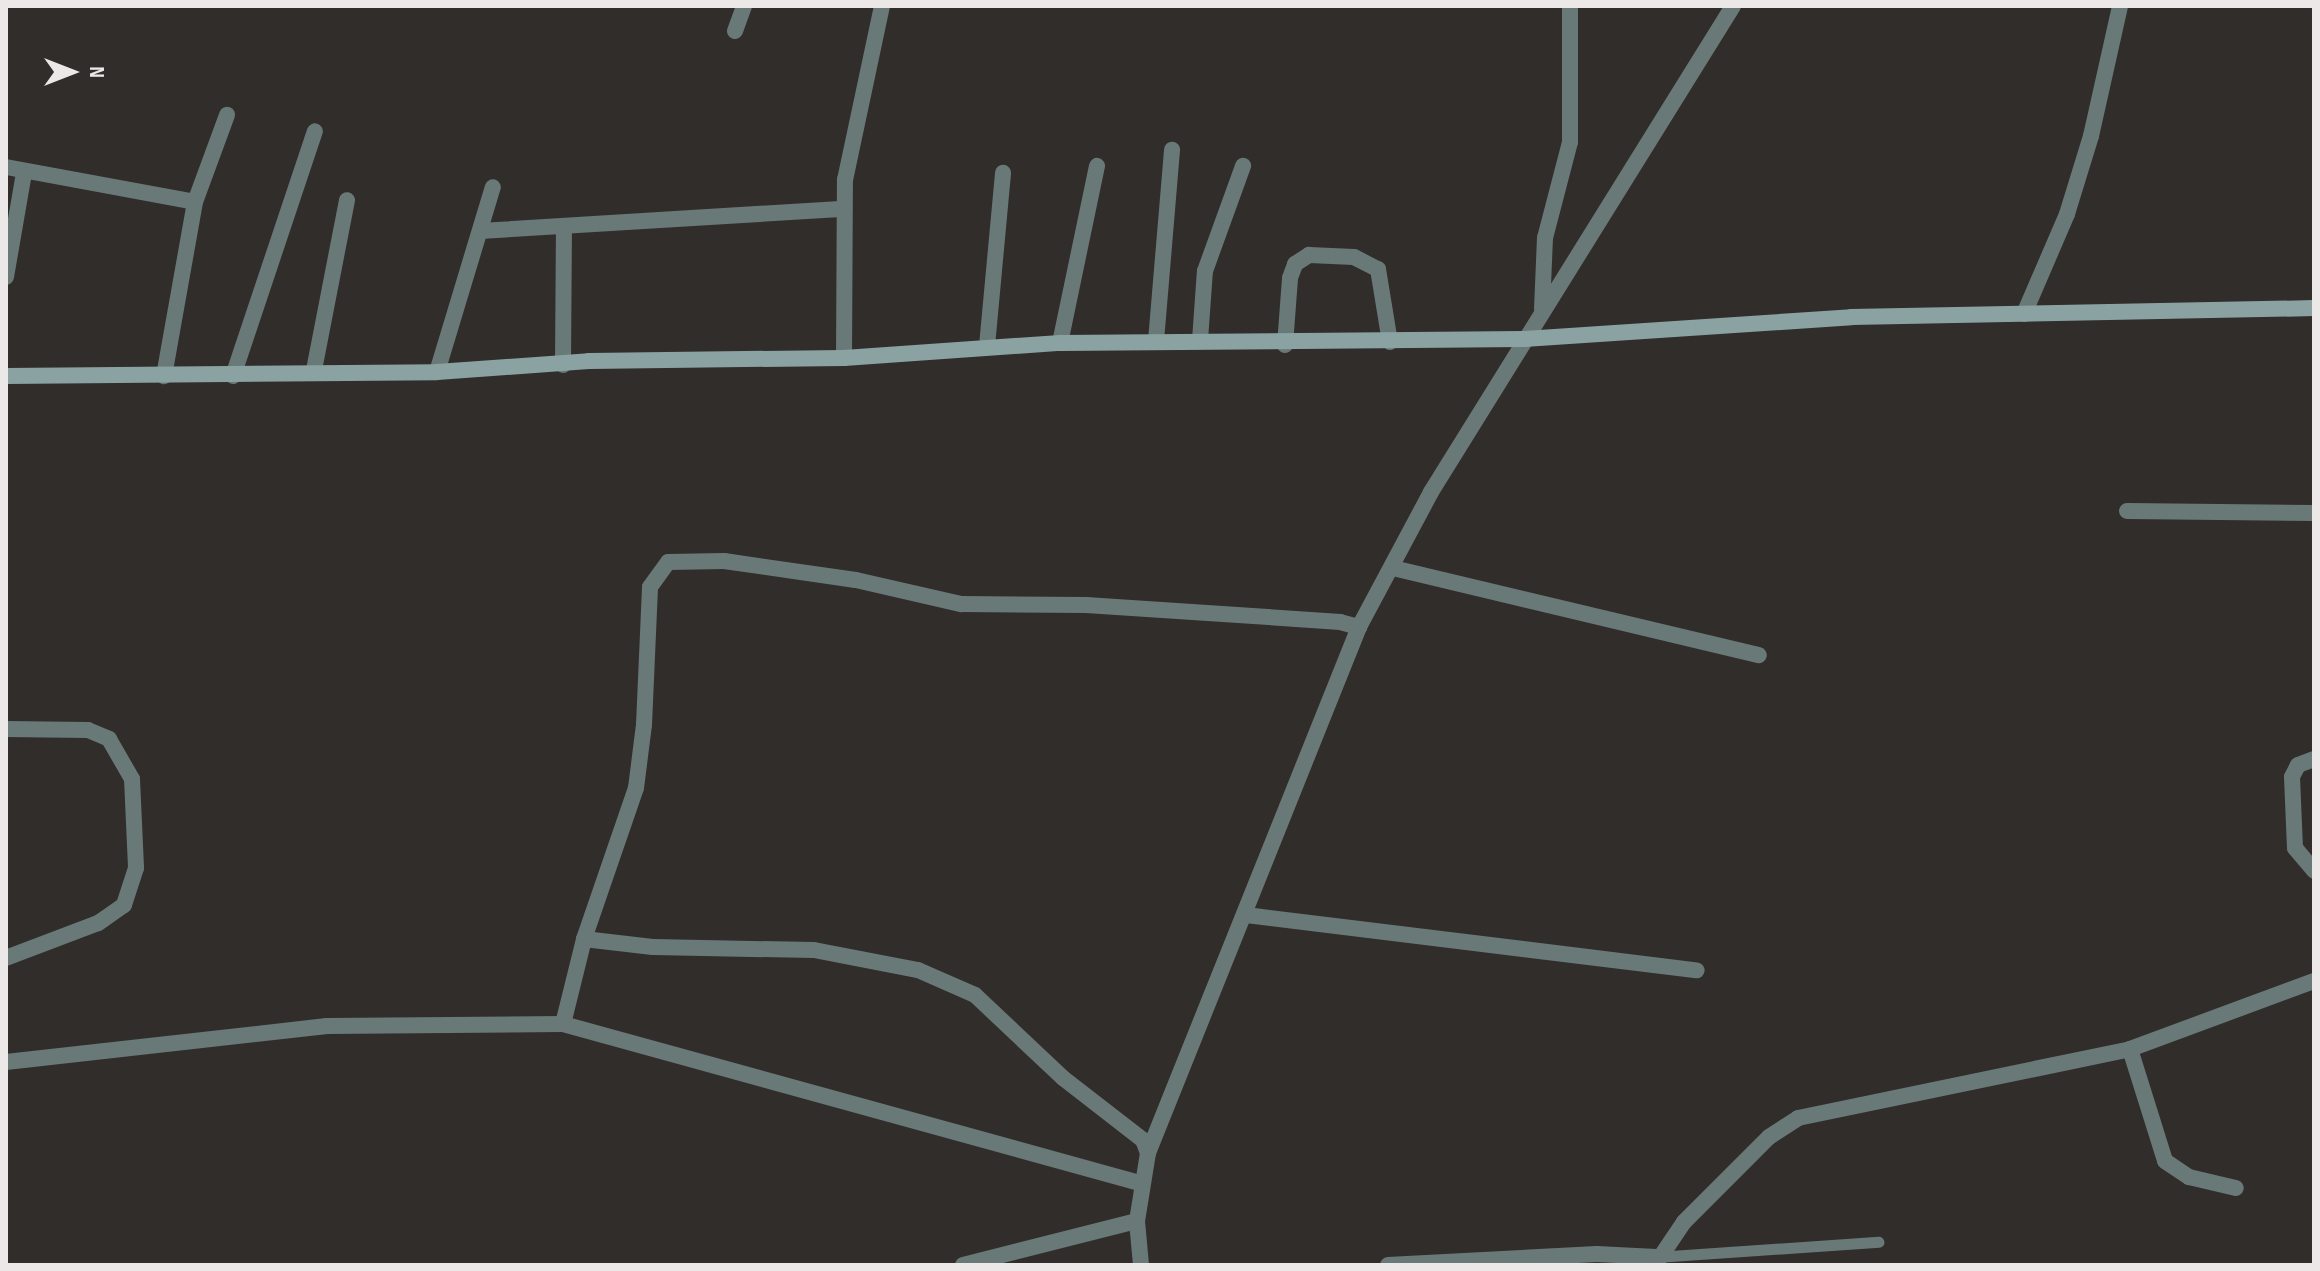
<!DOCTYPE html>
<html>
<head>
<meta charset="utf-8">
<style>
  body { margin:0 }
  #map { position:relative; width:2320px; height:1271px; overflow:hidden; background:#312d2b; font-family:"Sofia Sans Condensed",sans-serif }
  div>[style] { position:absolute }
  .lane>* { height:11px; margin:-5.5px; padding:0 5.5px; transform-origin:5.5px; border-radius:5.5px; background:#697978 }
  .street>* { height:16px; margin:-8px; padding:0 8px; transform-origin:8px; border-radius:8px; background:#697978 }
  .secondary>* { height:16px; margin:-8px; padding:0 8px; transform-origin:8px; border-radius:8px; background:#8aa3a2 }
  span { translate:-50% -50%; white-space:nowrap; text-align:center; line-height:1.15; -webkit-text-stroke:6px #312d2b; paint-order:stroke }
  .frame { position:absolute; inset:0; border:8px solid #ebe8e7; pointer-events:none }
  .north { position:absolute; left:32px; top:32px; width:80px; height:80px; -webkit-text-stroke:6px #312d2b; paint-order:stroke; rotate:90deg; font-size:22px; font-weight:700; line-height:32px; text-align:center; color:#ebe8e7 }
  .north::after { content:''; display:block; margin:auto; width:28px; height:36px; background:#ebe8e7; clip-path:polygon(50% 0,100% 100%,50% 72%,0 100%) }
</style>
</head>
<body>
<div id="map">
  <div class="lane">
    <i style="left:1656px;top:1257px;width:223px;rotate:-3.9deg"></i>
  </div>
  <div class="street">
    <i style="left:735px;top:31px;width:27px;rotate:-70deg"></i>
    <i style="left:6px;top:167px;width:192px;rotate:10.5deg"></i>
    <i style="left:195px;top:202px;width:177px;rotate:100.1deg"></i>
    <i style="left:195px;top:202px;width:93px;rotate:-69.8deg"></i>
    <i style="left:480px;top:231px;width:365px;rotate:-3.5deg"></i>
    <i style="left:6px;top:277px;width:106px;rotate:-80.2deg"></i>
    <i style="left:1542px;top:309px;width:71px;rotate:-87.6deg"></i>
    <i style="left:1545px;top:238px;width:99px;rotate:-75.4deg"></i>
    <i style="left:1570px;top:142px;width:136px;rotate:-90deg"></i>
    <i style="left:2024px;top:314px;width:109px;rotate:-66.7deg"></i>
    <i style="left:2067px;top:214px;width:82px;rotate:-72.9deg"></i>
    <i style="left:2091px;top:136px;width:133px;rotate:-77.4deg"></i>
    <i style="left:1200px;top:340px;width:69px;rotate:-85.9deg"></i>
    <i style="left:1205px;top:271px;width:112px;rotate:-70.1deg"></i>
    <i style="left:1156px;top:341px;width:192px;rotate:-85.2deg"></i>
    <i style="left:1060px;top:343px;width:181px;rotate:-78.2deg"></i>
    <i style="left:1285px;top:345px;width:67px;rotate:-85.7deg"></i>
    <i style="left:1290px;top:278px;width:15px;rotate:-70deg"></i>
    <i style="left:1295px;top:264px;width:17px;rotate:-33deg"></i>
    <i style="left:1309px;top:255px;width:45px;rotate:2.5deg"></i>
    <i style="left:1354px;top:257px;width:27px;rotate:27deg"></i>
    <i style="left:1378px;top:269px;width:74px;rotate:80.7deg"></i>
    <i style="left:987px;top:346px;width:174px;rotate:-84.7deg"></i>
    <i style="left:844px;top:358px;width:178px;rotate:-89.7deg"></i>
    <i style="left:845px;top:180px;width:178px;rotate:-78deg"></i>
    <i style="left:563px;top:365px;width:138px;rotate:-89.6deg"></i>
    <i style="left:314px;top:370px;width:173px;rotate:-79deg"></i>
    <i style="left:437px;top:372px;width:193px;rotate:-73.2deg"></i>
    <i style="left:233px;top:376px;width:258px;rotate:-71.5deg"></i>
    <i style="left:2127px;top:511px;width:187px;rotate:0.6deg"></i>
    <i style="left:1393px;top:568px;width:376px;rotate:13.4deg"></i>
    <i style="left:6px;top:729px;width:82px;rotate:0.7deg"></i>
    <i style="left:88px;top:730px;width:23px;rotate:23deg"></i>
    <i style="left:109px;top:739px;width:46px;rotate:60.1deg"></i>
    <i style="left:132px;top:779px;width:89px;rotate:87.4deg"></i>
    <i style="left:136px;top:868px;width:39px;rotate:108deg"></i>
    <i style="left:124px;top:905px;width:32px;rotate:145deg"></i>
    <i style="left:98px;top:923px;width:98px;rotate:159.2deg"></i>
    <i style="left:2314px;top:759px;width:17px;rotate:159deg"></i>
    <i style="left:2298px;top:765px;width:13px;rotate:117deg"></i>
    <i style="left:2292px;top:777px;width:71px;rotate:87.6deg"></i>
    <i style="left:2295px;top:848px;width:30px;rotate:50deg"></i>
    <i style="left:1246px;top:915px;width:454px;rotate:7deg"></i>
    <i style="left:584px;top:939px;width:69px;rotate:6.6deg"></i>
    <i style="left:653px;top:947px;width:161px;rotate:1.1deg"></i>
    <i style="left:814px;top:950px;width:106px;rotate:10.9deg"></i>
    <i style="left:918px;top:970px;width:62px;rotate:23.7deg"></i>
    <i style="left:975px;top:995px;width:121px;rotate:43.3deg"></i>
    <i style="left:1063px;top:1078px;width:101px;rotate:37.8deg"></i>
    <i style="left:1143px;top:1140px;width:14px;rotate:69deg"></i>
    <i style="left:563px;top:1024px;width:88px;rotate:-76.1deg"></i>
    <i style="left:584px;top:939px;width:160px;rotate:-71deg"></i>
    <i style="left:636px;top:788px;width:64px;rotate:-82.8deg"></i>
    <i style="left:644px;top:725px;width:138px;rotate:-87.5deg"></i>
    <i style="left:650px;top:587px;width:31px;rotate:-54deg"></i>
    <i style="left:668px;top:562px;width:56px;rotate:-1deg"></i>
    <i style="left:724px;top:561px;width:133px;rotate:8.2deg"></i>
    <i style="left:856px;top:580px;width:108px;rotate:12.9deg"></i>
    <i style="left:961px;top:604px;width:125px;rotate:0.5deg"></i>
    <i style="left:1086px;top:605px;width:255px;rotate:3.8deg"></i>
    <i style="left:1340px;top:622px;width:20px;rotate:15deg"></i>
    <i style="left:2130px;top:1049px;width:117px;rotate:72.6deg"></i>
    <i style="left:2165px;top:1161px;width:29px;rotate:34deg"></i>
    <i style="left:2189px;top:1177px;width:48px;rotate:13.2deg"></i>
    <i style="left:6px;top:1062px;width:323px;rotate:-6.4deg"></i>
    <i style="left:327px;top:1026px;width:236px;rotate:-0.5deg"></i>
    <i style="left:563px;top:1024px;width:599px;rotate:15.41deg"></i>
    <i style="left:963px;top:1265px;width:179px;rotate:-14.2deg"></i>
    <i style="left:1141px;top:1265px;width:44px;rotate:-95.2deg"></i>
    <i style="left:1137px;top:1221px;width:69px;rotate:-80.8deg"></i>
    <i style="left:1148px;top:1153px;width:567px;rotate:-68.14deg"></i>
    <i style="left:1359px;top:627px;width:153px;rotate:-61.9deg"></i>
    <i style="left:1431px;top:492px;width:572px;rotate:-58.14deg"></i>
    <i style="left:1388px;top:1265px;width:209px;rotate:-3deg"></i>
    <i style="left:1597px;top:1254px;width:59px;rotate:2.9deg"></i>
    <i style="left:1655px;top:1265px;width:52px;rotate:-56deg"></i>
    <i style="left:1684px;top:1222px;width:120px;rotate:-45deg"></i>
    <i style="left:1769px;top:1137px;width:35px;rotate:-33deg"></i>
    <i style="left:1798px;top:1118px;width:339px;rotate:-11.7deg"></i>
    <i style="left:2130px;top:1049px;width:196px;rotate:-20.3deg"></i>
  </div>
  <div class="secondary">
    <i style="left:6px;top:376px;width:431px;rotate:-0.5deg"></i>
    <i style="left:437px;top:372px;width:152px;rotate:-4.1deg"></i>
    <i style="left:589px;top:361px;width:255px;rotate:-0.7deg"></i>
    <i style="left:844px;top:358px;width:217px;rotate:-4deg"></i>
    <i style="left:1060px;top:343px;width:464px;rotate:-0.5deg"></i>
    <i style="left:1524px;top:339px;width:328px;rotate:-3.8deg"></i>
    <i style="left:1851px;top:317px;width:463px;rotate:-1.1deg"></i>
  </div>
  <div class="frame"></div>
  <div class="north">N</div>
</div>
</body>
</html>
